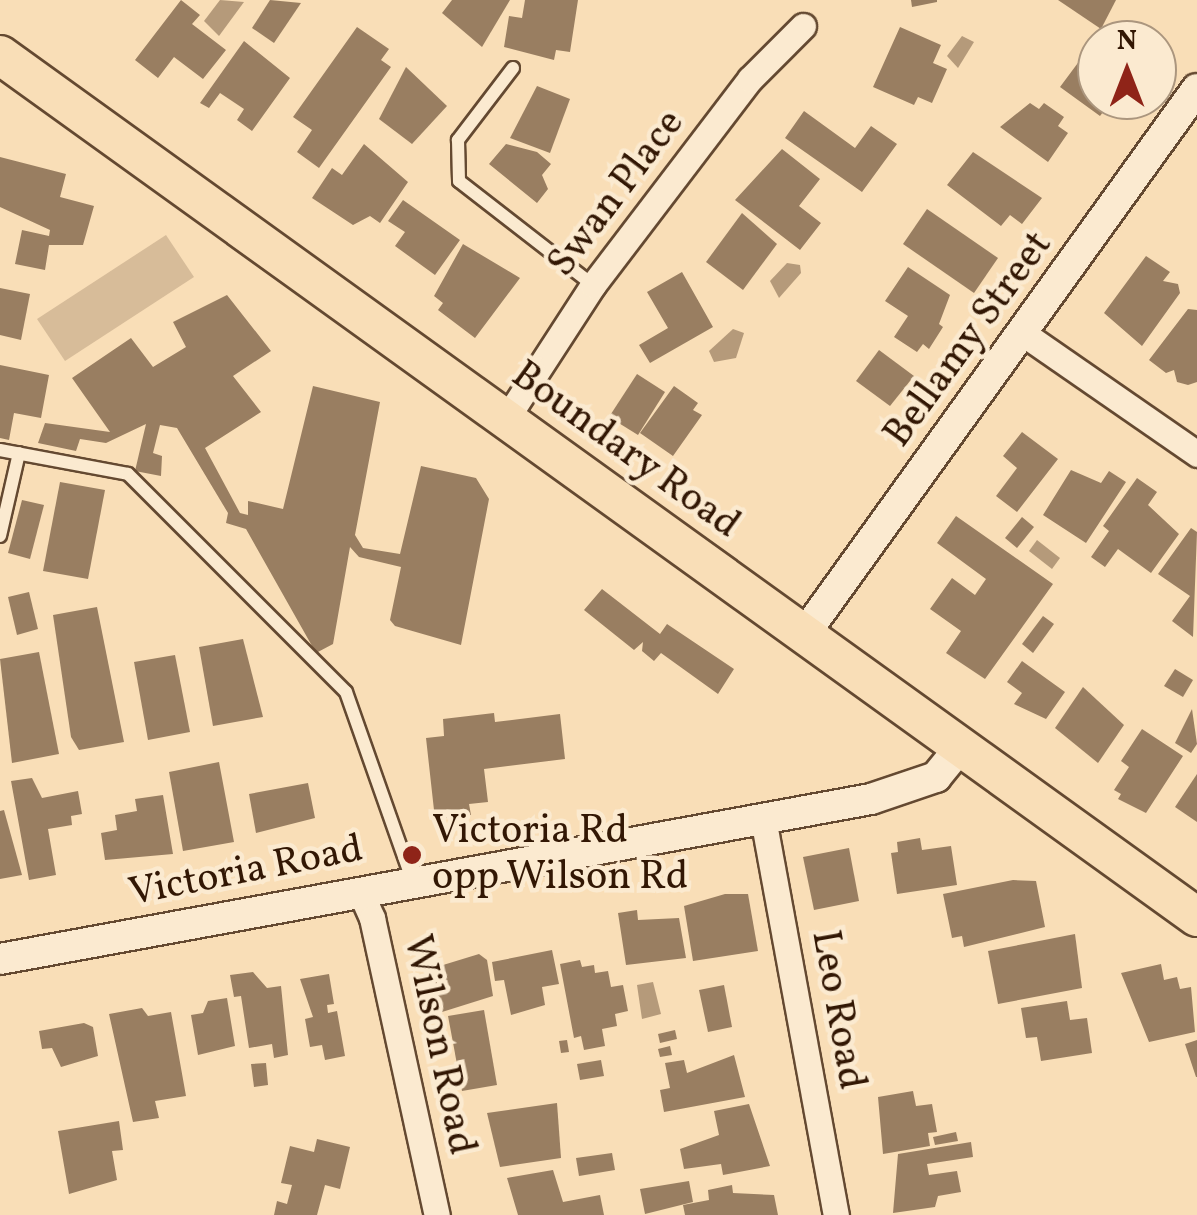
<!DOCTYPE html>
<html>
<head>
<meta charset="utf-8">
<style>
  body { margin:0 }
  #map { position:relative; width:1197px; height:1215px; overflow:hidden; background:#f9deb7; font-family:Vollkorn,serif }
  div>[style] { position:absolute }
  .green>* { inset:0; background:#d7bc99 }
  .water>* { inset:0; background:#b59a7a }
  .building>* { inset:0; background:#997e61 }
  .roads { filter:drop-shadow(2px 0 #644931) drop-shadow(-2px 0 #644931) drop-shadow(0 2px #644931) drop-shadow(0 -2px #644931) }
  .service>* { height:12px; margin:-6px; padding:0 6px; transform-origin:6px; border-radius:6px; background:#fbead0 }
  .minor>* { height:25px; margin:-12.5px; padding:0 12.5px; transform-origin:12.5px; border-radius:12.5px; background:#fbead0 }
  .tertiary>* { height:30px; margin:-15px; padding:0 15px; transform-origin:15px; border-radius:15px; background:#fbead0 }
  .primary>* { height:38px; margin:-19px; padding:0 19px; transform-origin:19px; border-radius:19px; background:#f9deb7 }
  .dots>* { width:28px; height:28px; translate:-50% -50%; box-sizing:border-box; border:5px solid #fbead0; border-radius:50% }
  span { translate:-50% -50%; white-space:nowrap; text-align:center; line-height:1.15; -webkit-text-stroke:9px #fbead0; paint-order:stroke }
  .street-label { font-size:40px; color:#321704 }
  .poi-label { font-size:40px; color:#321704 }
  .left { translate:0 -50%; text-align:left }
  .north { position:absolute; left:1077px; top:20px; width:100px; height:100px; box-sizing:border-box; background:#fbead0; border:2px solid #ab967e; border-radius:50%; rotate:0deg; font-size:28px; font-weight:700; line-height:40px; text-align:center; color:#321704 }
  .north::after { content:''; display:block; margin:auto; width:35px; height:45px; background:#8f2418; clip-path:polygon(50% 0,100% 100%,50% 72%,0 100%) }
</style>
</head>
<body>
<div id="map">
  <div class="green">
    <i style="clip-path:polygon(166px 235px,194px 277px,65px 361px,37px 319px)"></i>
  </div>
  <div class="water">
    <i style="clip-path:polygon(220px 0,244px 2px,219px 36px,204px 21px)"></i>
    <i style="clip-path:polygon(962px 36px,974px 42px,958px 68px,947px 56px)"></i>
    <i style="clip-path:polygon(787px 263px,800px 265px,801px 273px,779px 298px,770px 281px)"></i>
    <i style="clip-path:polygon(733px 329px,744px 333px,736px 358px,714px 362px,709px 351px)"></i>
    <i style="clip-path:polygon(1037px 540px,1060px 558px,1052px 569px,1029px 551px)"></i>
    <i style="clip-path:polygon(653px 982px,661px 1014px,642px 1019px,637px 985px)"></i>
  </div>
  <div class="building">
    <i style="clip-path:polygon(181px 0,200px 15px,192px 24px,226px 50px,203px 79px,174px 57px,158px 78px,135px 60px)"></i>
    <i style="clip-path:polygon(270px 0,301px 3px,274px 43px,252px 28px)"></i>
    <i style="clip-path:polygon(452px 0,510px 0,482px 47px,442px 13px)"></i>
    <i style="clip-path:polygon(525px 0,578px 0,570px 52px,556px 50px,554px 60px,504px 47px,509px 16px,522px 18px)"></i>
    <i style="clip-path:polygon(911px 0,937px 0,937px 2px,912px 7px)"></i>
    <i style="clip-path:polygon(1058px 0,1116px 0,1101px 29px)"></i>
    <i style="clip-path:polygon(357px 27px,389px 49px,381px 60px,391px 67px,319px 168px,297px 152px,312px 130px,293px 117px)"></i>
    <i style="clip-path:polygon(900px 27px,941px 45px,933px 63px,947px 69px,932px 103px,918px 97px,914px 105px,873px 87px)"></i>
    <i style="clip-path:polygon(244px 41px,290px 78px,252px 131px,237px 120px,244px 109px,220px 93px,209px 108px,200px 103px)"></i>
    <i style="clip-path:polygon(1089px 48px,1097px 55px,1097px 100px,1112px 100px,1100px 116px,1060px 87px)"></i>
    <i style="clip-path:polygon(406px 67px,447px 106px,412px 144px,379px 119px)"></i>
    <i style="clip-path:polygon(537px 86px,570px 99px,550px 153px,510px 138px)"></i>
    <i style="clip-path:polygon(1030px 103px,1039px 109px,1044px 103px,1064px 117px,1058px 126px,1068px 133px,1048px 162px,1000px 127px)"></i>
    <i style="clip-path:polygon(804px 111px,855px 148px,871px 126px,897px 144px,862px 192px,785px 138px)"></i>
    <i style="clip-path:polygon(364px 144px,408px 182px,380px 223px,370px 216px,353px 225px,312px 198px,332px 168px,342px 175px)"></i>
    <i style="clip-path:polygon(506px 144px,537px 152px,551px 164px,542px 175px,548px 189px,537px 203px,489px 164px)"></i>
    <i style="clip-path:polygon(782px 149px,820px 179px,799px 206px,821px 223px,800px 250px,735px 200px)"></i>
    <i style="clip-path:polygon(973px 152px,1042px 198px,1022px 224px,1010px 215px,1001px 226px,947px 185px)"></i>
    <i style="clip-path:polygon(0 157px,66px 174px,60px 197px,94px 206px,83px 245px,49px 245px,45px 270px,15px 264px,22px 230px,49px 236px,50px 230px,0 207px)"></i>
    <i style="clip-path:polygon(403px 200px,460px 240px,435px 275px,395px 246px,405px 232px,388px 221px)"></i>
    <i style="clip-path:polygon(927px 209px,998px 258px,974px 293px,903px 244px)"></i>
    <i style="clip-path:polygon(742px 213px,777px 244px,743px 290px,706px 262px)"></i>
    <i style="clip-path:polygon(463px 244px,520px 278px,475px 338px,438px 310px,443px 303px,434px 296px)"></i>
    <i style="clip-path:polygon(1146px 256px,1170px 272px,1163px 281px,1178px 284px,1180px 293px,1142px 346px,1104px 313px)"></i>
    <i style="clip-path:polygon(908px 267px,950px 295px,939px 324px,943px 327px,929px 349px,923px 344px,917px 352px,894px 337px,908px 316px,885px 301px)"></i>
    <i style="clip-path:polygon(682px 272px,713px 327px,650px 363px,639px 345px,668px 328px,647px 292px)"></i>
    <i style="clip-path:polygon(0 288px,30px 294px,21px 340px,0 335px)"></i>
    <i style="clip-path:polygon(227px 295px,271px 351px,233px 376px,261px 412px,205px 448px,240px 513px,248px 515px,248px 501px,283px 509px,313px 386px,380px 402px,355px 535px,363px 548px,400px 554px,421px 466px,476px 478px,489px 499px,461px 645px,395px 626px,390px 620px,401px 567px,359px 557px,350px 547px,333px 644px,316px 653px,246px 529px,226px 523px,228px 513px,177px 428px,160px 425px,153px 453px,162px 456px,161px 476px,135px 471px,146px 424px,106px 443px,80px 439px,76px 451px,38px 443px,45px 423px,110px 432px,72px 378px,131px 338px,153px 367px,186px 347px,173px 322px)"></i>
    <i style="clip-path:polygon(1197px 310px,1197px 382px,1188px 385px,1177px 382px,1174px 370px,1166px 373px,1149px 360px,1188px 309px)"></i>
    <i style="clip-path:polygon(879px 350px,914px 376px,890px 406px,856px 381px)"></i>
    <i style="clip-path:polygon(0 365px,49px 375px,41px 418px,14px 413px,9px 440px,0 438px)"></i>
    <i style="clip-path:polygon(637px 374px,665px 392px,638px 435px,609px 417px)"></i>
    <i style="clip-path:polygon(674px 386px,698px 403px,693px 410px,702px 415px,673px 456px,640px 433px)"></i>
    <i style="clip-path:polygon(1022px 432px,1058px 459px,1017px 512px,996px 496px,1017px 468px,1003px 456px)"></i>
    <i style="clip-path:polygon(1071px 470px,1101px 483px,1109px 471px,1126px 482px,1086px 543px,1043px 515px)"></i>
    <i style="clip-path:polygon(1137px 478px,1157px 492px,1148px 505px,1179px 534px,1151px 573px,1118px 549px,1105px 567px,1091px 557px,1109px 531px,1103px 526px)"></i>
    <i style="clip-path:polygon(60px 482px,105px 490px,88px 579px,43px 571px)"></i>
    <i style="clip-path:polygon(22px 500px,44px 505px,30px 559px,8px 553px)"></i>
    <i style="clip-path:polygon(956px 516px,1053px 584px,985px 679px,946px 653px,961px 631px,930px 609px,952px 578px,975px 595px,986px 579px,937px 543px)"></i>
    <i style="clip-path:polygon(1022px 517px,1034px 527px,1017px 548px,1005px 538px)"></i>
    <i style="clip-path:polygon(1191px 528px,1197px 532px,1193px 637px,1172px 621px,1190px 596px,1158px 574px)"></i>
    <i style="clip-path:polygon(602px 589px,660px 634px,667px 624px,734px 669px,718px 694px,661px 653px,654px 661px,642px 651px,643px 642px,634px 650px,584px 610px)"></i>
    <i style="clip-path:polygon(29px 592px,38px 629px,17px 635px,8px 597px)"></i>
    <i style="clip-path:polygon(97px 607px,124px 742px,79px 750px,71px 737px,53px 615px)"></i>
    <i style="clip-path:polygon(1043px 616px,1054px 624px,1033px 653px,1022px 644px)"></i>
    <i style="clip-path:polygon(243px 639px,263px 717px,213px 726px,199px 647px)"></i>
    <i style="clip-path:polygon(39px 652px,59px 754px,12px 763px,0 659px)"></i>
    <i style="clip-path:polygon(175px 655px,190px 732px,148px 740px,134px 662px)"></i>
    <i style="clip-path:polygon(1022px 661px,1065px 692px,1046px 719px,1014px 704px,1022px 693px,1007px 682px)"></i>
    <i style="clip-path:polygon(1175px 669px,1193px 680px,1183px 697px,1164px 686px)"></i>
    <i style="clip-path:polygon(1083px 687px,1124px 725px,1098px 763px,1055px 728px)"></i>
    <i style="clip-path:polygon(1192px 709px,1197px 744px,1191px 753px,1175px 743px)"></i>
    <i style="clip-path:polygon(494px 713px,495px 722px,560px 714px,565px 759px,484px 769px,488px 802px,469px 804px,471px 815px,435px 819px,426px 738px,444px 736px,443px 719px)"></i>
    <i style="clip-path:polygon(1142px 729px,1183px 756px,1146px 813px,1118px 799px,1121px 794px,1114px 790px,1129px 767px,1121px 761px)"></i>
    <i style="clip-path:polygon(219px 762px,234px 842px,183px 851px,169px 772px)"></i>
    <i style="clip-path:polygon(1197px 774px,1197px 822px,1175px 807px)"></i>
    <i style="clip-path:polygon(32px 778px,42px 798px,78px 791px,82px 814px,71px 816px,72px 825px,48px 829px,56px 875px,29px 880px,11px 781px)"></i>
    <i style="clip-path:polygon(308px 783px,315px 818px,256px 833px,249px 794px)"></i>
    <i style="clip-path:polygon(163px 795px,173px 854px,105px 860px,101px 833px,117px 830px,115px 815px,137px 811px,135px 799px)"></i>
    <i style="clip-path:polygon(4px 810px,22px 875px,0 879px,0 811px)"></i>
    <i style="clip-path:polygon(920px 838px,922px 850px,951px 846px,957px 885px,897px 894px,891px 853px,898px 852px,897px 842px)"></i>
    <i style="clip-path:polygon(849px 848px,859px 901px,814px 910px,803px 857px)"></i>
    <i style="clip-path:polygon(1013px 880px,1036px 881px,1045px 927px,964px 947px,962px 936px,952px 938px,943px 894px)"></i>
    <i style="clip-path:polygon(725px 894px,748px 894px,758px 951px,693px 961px,684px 906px)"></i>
    <i style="clip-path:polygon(637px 910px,638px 920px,679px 918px,686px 958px,626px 965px,618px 913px)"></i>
    <i style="clip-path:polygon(1075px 934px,1082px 988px,998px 1004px,988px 951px)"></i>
    <i style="clip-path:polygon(552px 950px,559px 984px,542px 987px,545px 1005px,511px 1015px,504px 980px,495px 981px,492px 962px)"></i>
    <i style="clip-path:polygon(479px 954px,487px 960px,493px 996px,442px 1012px,430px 969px)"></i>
    <i style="clip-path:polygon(580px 960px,582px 967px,594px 965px,595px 973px,608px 971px,611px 987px,623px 985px,628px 1011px,615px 1014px,617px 1026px,602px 1029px,605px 1046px,584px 1050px,581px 1036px,574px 1038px,560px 964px)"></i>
    <i style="clip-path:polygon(1161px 964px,1164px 980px,1177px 977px,1180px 989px,1191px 987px,1195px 1032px,1149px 1042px,1121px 973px)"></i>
    <i style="clip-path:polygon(253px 972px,267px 988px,281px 986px,288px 1055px,274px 1058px,272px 1044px,249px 1048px,241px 996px,234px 997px,230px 975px)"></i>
    <i style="clip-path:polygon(329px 974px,334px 1004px,327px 1005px,328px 1013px,337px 1011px,345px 1056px,325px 1060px,322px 1045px,310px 1047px,305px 1019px,313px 1017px,300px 979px)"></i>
    <i style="clip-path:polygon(724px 985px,732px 1027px,708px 1032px,699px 990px)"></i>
    <i style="clip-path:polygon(227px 998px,235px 1046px,198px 1055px,191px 1015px,203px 1013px,208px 1001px)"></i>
    <i style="clip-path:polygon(1067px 1001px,1070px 1020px,1087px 1018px,1092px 1053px,1041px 1061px,1037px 1037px,1026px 1038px,1021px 1008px)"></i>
    <i style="clip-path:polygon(142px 1008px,148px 1016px,171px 1012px,186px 1096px,155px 1101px,159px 1118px,133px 1122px,109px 1014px)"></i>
    <i style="clip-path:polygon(484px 1010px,497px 1085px,462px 1091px,448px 1016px)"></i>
    <i style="clip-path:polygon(84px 1023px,93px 1027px,98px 1056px,61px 1067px,52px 1048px,42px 1049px,39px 1031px)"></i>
    <i style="clip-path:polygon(675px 1030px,677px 1039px,660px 1043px,658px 1034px)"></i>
    <i style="clip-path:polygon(567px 1040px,569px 1052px,561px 1053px,559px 1041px)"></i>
    <i style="clip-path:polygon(1197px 1040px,1197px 1077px,1196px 1077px,1185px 1044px)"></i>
    <i style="clip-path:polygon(670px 1046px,672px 1055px,660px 1057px,658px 1049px)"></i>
    <i style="clip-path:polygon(734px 1055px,745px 1097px,664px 1112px,660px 1090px,670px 1088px,665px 1063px,684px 1060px,687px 1073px)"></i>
    <i style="clip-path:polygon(601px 1060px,604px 1076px,580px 1080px,577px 1064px)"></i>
    <i style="clip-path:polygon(266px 1063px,268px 1085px,254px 1087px,251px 1064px)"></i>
    <i style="clip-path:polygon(913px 1091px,916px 1106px,932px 1104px,937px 1132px,928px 1133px,930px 1146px,883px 1154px,878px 1097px)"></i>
    <i style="clip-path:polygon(557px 1103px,561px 1158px,500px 1167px,487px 1113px)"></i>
    <i style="clip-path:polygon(749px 1104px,770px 1166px,723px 1175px,721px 1164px,684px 1169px,680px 1149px,719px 1135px,714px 1111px)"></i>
    <i style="clip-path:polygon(119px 1121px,123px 1150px,112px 1151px,117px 1180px,69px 1194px,58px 1131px)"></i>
    <i style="clip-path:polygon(956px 1132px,958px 1141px,935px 1145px,933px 1137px)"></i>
    <i style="clip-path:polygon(317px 1139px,350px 1147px,340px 1189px,325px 1185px,317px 1215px,274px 1215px,277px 1201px,287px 1204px,292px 1185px,281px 1183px,290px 1146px,314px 1152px)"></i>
    <i style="clip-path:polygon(971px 1142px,973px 1157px,927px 1164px,929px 1175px,957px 1171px,961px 1192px,938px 1196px,935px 1207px,893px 1213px,898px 1154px)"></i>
    <i style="clip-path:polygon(612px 1153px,615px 1170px,579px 1176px,576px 1158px)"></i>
    <i style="clip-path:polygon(553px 1170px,563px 1202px,600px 1195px,604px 1215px,518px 1215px,507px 1178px)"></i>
    <i style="clip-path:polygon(689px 1181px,693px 1202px,645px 1214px,640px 1189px)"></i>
    <i style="clip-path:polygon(732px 1185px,733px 1193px,774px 1195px,778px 1215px,685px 1215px,683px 1205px,709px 1200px,708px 1190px)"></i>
  </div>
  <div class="roads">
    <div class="service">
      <i style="left:513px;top:68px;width:91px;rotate:127.4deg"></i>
      <i style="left:458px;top:140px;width:41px;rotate:88.6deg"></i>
      <i style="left:459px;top:181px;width:170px;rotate:37.8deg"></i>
      <i style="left:0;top:450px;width:130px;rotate:10.6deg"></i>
      <i style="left:128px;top:474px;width:308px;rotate:45deg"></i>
      <i style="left:346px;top:692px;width:201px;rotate:70.6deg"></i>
      <i style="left:0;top:536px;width:85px;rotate:-77.1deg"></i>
    </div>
    <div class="minor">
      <i style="left:1024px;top:334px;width:211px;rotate:34.7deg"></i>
      <i style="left:506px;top:419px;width:160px;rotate:-57deg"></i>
      <i style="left:593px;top:285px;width:259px;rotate:-52.7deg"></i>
      <i style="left:750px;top:79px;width:75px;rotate:-45deg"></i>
      <i style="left:763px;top:818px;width:404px;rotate:79.6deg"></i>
      <i style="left:360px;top:891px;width:30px;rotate:66deg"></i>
      <i style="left:372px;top:918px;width:304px;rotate:77.7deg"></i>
    </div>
    <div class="tertiary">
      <i style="left:803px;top:636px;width:674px;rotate:-54.24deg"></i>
      <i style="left:0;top:959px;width:886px;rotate:-10.41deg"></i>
      <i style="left:871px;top:799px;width:69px;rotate:-18.7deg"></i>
      <i style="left:936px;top:777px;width:41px;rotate:-50.9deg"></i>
    </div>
    <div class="primary">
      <i style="left:0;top:55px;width:1475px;rotate:35.76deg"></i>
    </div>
  </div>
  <div class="dots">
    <i style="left:412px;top:855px;background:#8f2418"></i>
  </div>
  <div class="street-label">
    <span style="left:617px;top:194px;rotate:-53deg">Swan Place</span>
    <span style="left:969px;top:340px;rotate:-54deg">Bellamy Street</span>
    <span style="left:625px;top:451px;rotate:36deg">Boundary Road</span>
    <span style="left:246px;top:872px;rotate:-11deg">Victoria Road</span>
    <span style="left:837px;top:1010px;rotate:80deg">Leo Road</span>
    <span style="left:438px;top:1045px;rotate:78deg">Wilson Road</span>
  </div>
  <div class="poi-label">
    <span class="left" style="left:432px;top:855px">Victoria Rd<br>opp Wilson Rd</span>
  </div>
  <div class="north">N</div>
</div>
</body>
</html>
